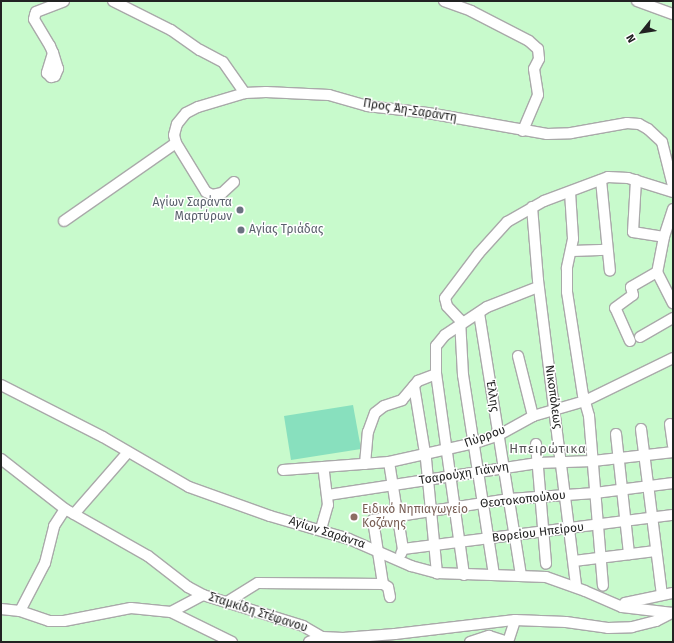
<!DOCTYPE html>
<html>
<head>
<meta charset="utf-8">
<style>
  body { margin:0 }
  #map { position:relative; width:674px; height:643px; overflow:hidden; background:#f2efe9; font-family:"Fira Sans",sans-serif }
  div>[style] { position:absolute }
  .park>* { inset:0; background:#c8facc }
  .pitch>* { inset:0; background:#88e0be }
  .roads { filter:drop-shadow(1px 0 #a9a9a9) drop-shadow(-1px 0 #a9a9a9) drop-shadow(0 1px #a9a9a9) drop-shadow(0 -1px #a9a9a9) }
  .street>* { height:10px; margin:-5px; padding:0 5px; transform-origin:5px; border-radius:5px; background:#fff }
  .dots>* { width:11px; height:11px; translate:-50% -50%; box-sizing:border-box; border:2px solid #fff; border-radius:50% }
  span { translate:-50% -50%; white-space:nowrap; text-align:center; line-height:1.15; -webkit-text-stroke:3px #fff; paint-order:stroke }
  .street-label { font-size:12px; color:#222 }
  .worship-label { font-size:12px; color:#5b616d }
  .right { translate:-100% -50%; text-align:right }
  .left { translate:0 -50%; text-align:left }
  .education-label { font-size:12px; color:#785e54 }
  .neighbourhood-label { font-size:13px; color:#555; letter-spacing:1px }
  .frame { position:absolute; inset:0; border:2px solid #222; pointer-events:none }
  .north { position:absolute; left:622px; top:12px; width:40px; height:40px; -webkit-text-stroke:3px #fff; paint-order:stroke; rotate:240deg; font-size:11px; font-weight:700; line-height:16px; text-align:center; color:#222 }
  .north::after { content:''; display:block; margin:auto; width:14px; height:18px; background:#222; clip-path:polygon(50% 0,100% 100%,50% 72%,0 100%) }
</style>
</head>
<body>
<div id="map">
  <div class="park">
    <i style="clip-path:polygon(1px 1px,673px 1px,673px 642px,1px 642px)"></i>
  </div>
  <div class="pitch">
    <i style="clip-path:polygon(353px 405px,361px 449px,291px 460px,284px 416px)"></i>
  </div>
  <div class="roads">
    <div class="street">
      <i style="left:113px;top:1px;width:65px;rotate:26.6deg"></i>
      <i style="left:171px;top:30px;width:35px;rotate:35deg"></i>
      <i style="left:200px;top:50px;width:26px;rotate:28deg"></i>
      <i style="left:223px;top:62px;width:38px;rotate:55deg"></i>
      <i style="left:444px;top:1px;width:29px;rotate:20deg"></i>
      <i style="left:471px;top:11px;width:65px;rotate:27.3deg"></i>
      <i style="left:529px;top:41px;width:12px;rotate:42deg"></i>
      <i style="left:538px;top:49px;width:10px;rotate:84deg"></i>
      <i style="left:539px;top:59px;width:11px;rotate:117deg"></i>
      <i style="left:534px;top:69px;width:26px;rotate:81deg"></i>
      <i style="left:538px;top:95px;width:39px;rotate:113deg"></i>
      <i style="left:637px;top:1px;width:38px;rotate:20deg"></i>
      <i style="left:53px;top:53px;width:21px;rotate:107deg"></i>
      <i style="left:47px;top:73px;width:6px;rotate:45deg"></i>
      <i style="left:51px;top:77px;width:4px;rotate:-14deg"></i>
      <i style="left:55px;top:76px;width:8px;rotate:-67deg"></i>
      <i style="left:58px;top:69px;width:17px;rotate:-107deg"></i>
      <i style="left:53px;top:53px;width:8px;rotate:-113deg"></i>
      <i style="left:50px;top:46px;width:31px;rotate:-121deg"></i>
      <i style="left:34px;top:19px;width:4px;rotate:-76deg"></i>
      <i style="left:35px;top:15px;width:3px;rotate:-72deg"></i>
      <i style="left:36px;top:12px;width:30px;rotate:-21deg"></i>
      <i style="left:601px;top:180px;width:91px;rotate:84.4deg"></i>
      <i style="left:636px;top:180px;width:52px;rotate:93.3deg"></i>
      <i style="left:633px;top:232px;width:31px;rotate:9deg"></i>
      <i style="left:234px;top:182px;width:16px;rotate:137deg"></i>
      <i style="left:222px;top:193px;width:10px;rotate:169deg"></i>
      <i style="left:212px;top:195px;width:7px;rotate:-153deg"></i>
      <i style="left:206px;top:192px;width:57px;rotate:-121.5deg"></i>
      <i style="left:176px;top:143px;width:8px;rotate:-104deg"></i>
      <i style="left:174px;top:135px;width:11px;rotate:-75deg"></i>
      <i style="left:177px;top:124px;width:14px;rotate:-51deg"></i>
      <i style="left:186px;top:113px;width:13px;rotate:-27deg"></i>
      <i style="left:198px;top:107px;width:49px;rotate:-16.6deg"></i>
      <i style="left:245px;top:93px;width:21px;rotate:-3deg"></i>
      <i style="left:266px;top:92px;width:63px;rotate:2.7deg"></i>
      <i style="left:329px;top:95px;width:40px;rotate:16deg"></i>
      <i style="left:367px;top:106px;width:61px;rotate:6.5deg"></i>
      <i style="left:428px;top:113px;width:121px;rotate:10deg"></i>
      <i style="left:547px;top:134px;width:24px;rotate:-2deg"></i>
      <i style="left:571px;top:133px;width:57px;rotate:-10.1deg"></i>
      <i style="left:627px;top:123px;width:12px;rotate:5deg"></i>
      <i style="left:639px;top:124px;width:10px;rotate:29deg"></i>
      <i style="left:648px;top:129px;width:19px;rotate:43deg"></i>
      <i style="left:662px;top:142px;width:45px;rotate:76deg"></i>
      <i style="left:570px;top:192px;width:47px;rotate:86.3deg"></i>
      <i style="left:573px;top:239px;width:30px;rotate:102deg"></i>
      <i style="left:567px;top:268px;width:24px;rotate:90deg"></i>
      <i style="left:567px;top:292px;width:104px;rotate:81.2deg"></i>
      <i style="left:583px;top:395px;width:22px;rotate:74deg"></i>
      <i style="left:589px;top:416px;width:170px;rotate:85.3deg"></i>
      <i style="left:532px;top:207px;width:73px;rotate:85.3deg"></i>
      <i style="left:538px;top:280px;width:309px;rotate:82.9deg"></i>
      <i style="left:673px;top:209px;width:29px;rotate:108deg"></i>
      <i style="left:664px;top:237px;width:36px;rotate:101deg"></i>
      <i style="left:657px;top:272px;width:35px;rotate:63deg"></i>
      <i style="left:64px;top:221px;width:136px;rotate:-34.9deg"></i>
      <i style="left:572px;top:251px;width:35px;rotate:-2deg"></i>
      <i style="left:479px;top:313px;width:264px;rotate:80.9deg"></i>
      <i style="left:640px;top:337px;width:38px;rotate:-30deg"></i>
      <i style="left:630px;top:341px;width:36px;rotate:-114deg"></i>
      <i style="left:615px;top:308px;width:22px;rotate:-36deg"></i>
      <i style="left:633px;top:295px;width:8px;rotate:-104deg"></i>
      <i style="left:631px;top:287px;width:30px;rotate:-30deg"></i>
      <i style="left:518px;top:356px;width:62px;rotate:76deg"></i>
      <i style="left:1px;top:385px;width:114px;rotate:27deg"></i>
      <i style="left:103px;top:437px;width:99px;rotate:30.2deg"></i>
      <i style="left:189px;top:487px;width:86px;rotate:19.7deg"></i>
      <i style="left:270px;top:516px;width:82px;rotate:16.2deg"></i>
      <i style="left:349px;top:539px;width:68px;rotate:23.5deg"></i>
      <i style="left:411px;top:566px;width:27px;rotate:15deg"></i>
      <i style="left:437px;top:573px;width:109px;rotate:2.1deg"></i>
      <i style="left:546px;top:577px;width:41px;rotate:19.7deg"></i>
      <i style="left:585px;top:591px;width:40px;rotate:23.4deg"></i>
      <i style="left:622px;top:607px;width:51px;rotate:6.7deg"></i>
      <i style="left:414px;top:386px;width:74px;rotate:80.7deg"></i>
      <i style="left:426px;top:459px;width:115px;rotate:84.5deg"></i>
      <i style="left:670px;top:424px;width:22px;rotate:82deg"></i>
      <i style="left:641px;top:429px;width:167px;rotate:82.8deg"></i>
      <i style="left:616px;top:434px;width:121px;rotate:83.8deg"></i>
      <i style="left:536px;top:444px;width:120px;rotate:85.2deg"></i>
      <i style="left:1px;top:459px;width:81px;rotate:38deg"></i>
      <i style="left:65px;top:509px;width:95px;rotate:29.5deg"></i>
      <i style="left:148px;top:556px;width:51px;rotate:37.8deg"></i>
      <i style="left:188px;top:587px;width:17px;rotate:28deg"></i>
      <i style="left:203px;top:595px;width:105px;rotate:17.2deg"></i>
      <i style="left:303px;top:626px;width:22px;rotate:30deg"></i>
      <i style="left:322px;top:637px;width:21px;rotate:3deg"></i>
      <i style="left:343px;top:638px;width:52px;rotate:-4.4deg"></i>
      <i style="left:395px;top:634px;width:121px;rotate:-6.7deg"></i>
      <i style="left:515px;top:620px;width:51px;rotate:2.2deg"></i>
      <i style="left:566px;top:622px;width:42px;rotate:8.1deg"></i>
      <i style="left:608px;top:628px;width:24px;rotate:-2deg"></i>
      <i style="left:632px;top:627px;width:25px;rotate:-14deg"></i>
      <i style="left:656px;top:621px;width:18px;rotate:-27deg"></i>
      <i style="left:389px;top:462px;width:88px;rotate:80.9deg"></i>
      <i style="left:403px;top:549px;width:5px;rotate:112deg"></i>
      <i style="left:365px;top:464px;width:32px;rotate:-85deg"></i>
      <i style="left:368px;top:432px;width:20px;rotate:-70deg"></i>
      <i style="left:375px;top:413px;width:11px;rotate:-38deg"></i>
      <i style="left:384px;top:406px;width:19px;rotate:-18deg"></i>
      <i style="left:402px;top:400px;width:25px;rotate:-50deg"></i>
      <i style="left:418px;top:381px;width:19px;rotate:-21deg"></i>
      <i style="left:283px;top:470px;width:106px;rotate:-4.3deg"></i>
      <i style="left:389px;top:462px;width:88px;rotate:-12.5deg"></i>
      <i style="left:475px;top:443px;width:25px;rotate:-18deg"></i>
      <i style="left:499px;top:435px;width:39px;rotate:-29deg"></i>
      <i style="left:533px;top:416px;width:54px;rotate:-16.1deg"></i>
      <i style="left:585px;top:401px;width:98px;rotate:-26deg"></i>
      <i style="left:328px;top:495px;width:212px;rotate:-8.7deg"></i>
      <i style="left:538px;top:463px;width:55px;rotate:-2.1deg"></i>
      <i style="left:593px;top:461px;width:81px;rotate:-6.4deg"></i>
      <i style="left:74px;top:514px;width:82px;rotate:-48.9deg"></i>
      <i style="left:321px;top:529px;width:25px;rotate:-74deg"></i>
      <i style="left:328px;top:505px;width:38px;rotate:-97deg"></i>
      <i style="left:403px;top:549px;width:272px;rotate:-7.2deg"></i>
      <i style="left:574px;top:561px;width:82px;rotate:-7deg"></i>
      <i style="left:464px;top:575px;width:203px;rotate:-97.9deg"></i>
      <i style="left:436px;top:374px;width:28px;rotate:-90deg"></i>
      <i style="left:436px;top:346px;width:14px;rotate:-51deg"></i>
      <i style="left:445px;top:335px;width:50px;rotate:-33.7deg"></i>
      <i style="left:487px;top:307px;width:55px;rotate:-21.4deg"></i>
      <i style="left:494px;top:575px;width:202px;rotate:-98.8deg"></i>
      <i style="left:463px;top:375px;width:55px;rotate:-93.1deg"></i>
      <i style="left:460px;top:320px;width:19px;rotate:-133deg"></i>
      <i style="left:447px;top:306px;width:8px;rotate:-104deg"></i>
      <i style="left:445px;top:298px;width:56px;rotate:-52.9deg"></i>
      <i style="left:479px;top:253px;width:42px;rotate:-47.9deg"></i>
      <i style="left:507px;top:222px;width:43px;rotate:-29.6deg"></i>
      <i style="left:544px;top:201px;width:68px;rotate:-20.6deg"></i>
      <i style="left:608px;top:177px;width:20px;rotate:3deg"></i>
      <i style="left:628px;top:178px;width:47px;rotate:17.3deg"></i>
      <i style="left:390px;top:597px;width:10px;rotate:-101deg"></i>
      <i style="left:388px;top:587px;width:6px;rotate:-149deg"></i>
      <i style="left:383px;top:584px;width:65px;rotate:-98.9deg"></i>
      <i style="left:373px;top:520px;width:138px;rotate:-8.8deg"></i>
      <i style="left:509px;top:499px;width:86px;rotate:-4deg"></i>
      <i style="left:595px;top:493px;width:79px;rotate:-7.3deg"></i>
      <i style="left:227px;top:602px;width:36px;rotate:-32deg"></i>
      <i style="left:258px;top:583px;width:125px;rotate:0.5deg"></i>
      <i style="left:622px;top:607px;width:5px;rotate:-53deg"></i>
      <i style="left:625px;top:603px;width:49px;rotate:-11.8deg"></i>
      <i style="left:1px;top:609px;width:19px;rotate:6deg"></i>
      <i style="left:20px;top:611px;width:31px;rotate:19deg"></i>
      <i style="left:49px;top:621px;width:15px"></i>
      <i style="left:64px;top:621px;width:68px;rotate:-11deg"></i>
      <i style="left:131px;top:608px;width:40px;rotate:5.7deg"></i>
      <i style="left:171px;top:612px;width:68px;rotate:26.2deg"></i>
      <i style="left:20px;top:611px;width:54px;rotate:-62.5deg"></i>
      <i style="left:45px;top:563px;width:38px;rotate:-76deg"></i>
      <i style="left:54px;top:526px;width:20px;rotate:-57deg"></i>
      <i style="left:171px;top:612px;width:36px;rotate:-28deg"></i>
      <i style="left:309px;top:642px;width:14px;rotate:-21deg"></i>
      <i style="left:470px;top:642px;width:20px;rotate:-18deg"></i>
      <i style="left:489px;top:636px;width:19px;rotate:18deg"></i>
      <i style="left:508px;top:642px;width:23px;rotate:-72deg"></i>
    </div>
  </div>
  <div class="dots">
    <i style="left:240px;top:210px;background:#6b7280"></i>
    <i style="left:241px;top:230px;background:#6b7280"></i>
    <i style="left:354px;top:517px;background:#8d6e63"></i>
  </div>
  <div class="street-label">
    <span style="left:410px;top:111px;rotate:9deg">Προς Άη-Σαράντη</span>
    <span style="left:492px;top:396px;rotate:81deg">Έλλης</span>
    <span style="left:553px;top:397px;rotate:82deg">Νικοπόλεως</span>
    <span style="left:485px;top:437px;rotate:-20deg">Πύρρου</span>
    <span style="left:464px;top:474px;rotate:-9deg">Τσαρούχη Γιάννη</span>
    <span style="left:523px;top:500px;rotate:-6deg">Θεοτοκοπούλου</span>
    <span style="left:327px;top:533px;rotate:18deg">Αγίων Σαράντα</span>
    <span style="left:538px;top:533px;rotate:-7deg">Βορείου Ηπείρου</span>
    <span style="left:258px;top:613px;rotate:18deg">Σταμκίδη Στέφανου</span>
  </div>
  <div class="worship-label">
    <span class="right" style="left:232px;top:210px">Αγίων Σαράντα<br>Μαρτύρων</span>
    <span class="left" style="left:249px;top:230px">Αγίας Τριάδας</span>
  </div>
  <div class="education-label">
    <span class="left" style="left:362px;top:517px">Ειδικό Νηπιαγωγείο<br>Κοζάνης</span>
  </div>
  <div class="neighbourhood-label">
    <span style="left:548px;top:449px">Ηπειρώτικα</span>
  </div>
  <div class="frame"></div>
  <div class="north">N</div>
</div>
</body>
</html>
